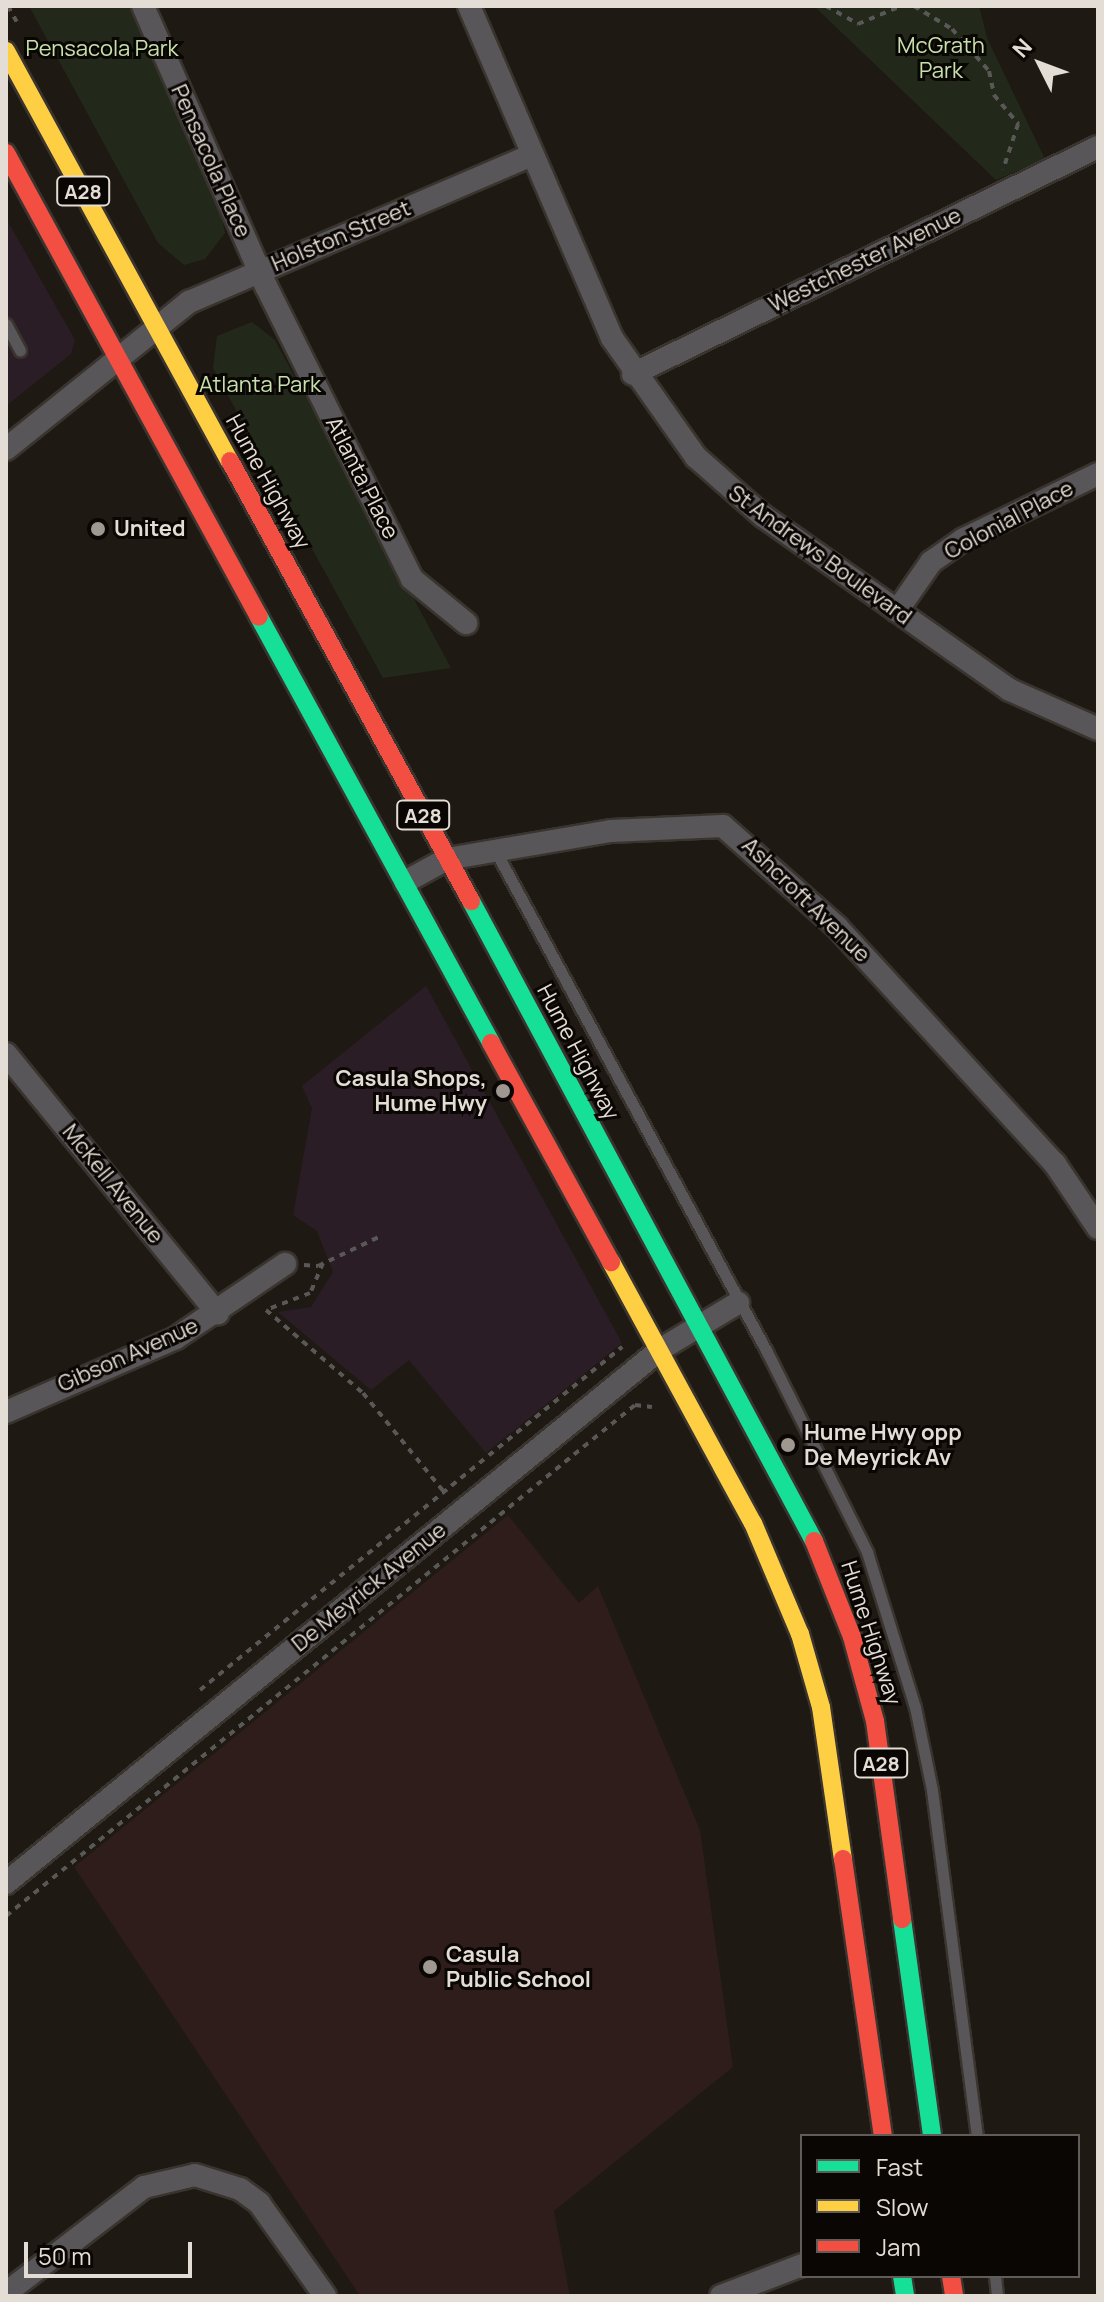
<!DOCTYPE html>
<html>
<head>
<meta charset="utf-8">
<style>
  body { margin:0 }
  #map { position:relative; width:1104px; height:2302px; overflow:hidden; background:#1f1913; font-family:Manrope,sans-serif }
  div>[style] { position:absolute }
  .commercial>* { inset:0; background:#2b1d25 }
  .education>* { inset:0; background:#2e1d1a }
  .green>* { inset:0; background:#22291a }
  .path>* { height:4px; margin-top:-2px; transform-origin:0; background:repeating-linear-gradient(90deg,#5a5857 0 6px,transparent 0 12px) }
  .roads { filter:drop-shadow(2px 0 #3a342f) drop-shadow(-2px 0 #3a342f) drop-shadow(0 2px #3a342f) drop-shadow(0 -2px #3a342f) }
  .lane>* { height:11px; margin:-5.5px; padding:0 5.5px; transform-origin:5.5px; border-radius:5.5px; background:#585658 }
  .street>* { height:22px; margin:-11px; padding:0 11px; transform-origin:11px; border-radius:11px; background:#585658 }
  .fast>* { height:18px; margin:-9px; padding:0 9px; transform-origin:9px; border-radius:9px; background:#16e098 }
  .slow>* { height:18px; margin:-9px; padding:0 9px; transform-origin:9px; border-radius:9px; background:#ffcf43 }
  .jam>* { height:18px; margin:-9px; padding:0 9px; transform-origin:9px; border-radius:9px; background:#f24e42 }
  .dots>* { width:22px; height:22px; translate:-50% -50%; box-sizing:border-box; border:4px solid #0a0603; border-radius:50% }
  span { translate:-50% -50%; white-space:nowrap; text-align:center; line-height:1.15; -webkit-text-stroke:6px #0a0603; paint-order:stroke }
  .shield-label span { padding:2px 6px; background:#0a0603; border:2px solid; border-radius:6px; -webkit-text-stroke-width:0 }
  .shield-label { font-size:20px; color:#e4ddd5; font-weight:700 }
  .park-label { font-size:22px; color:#c6e1ab }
  .street-label { font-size:22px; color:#e4ddd5 }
  .poi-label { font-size:22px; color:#e4ddd5; font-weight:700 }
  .left { translate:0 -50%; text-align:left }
  .right { translate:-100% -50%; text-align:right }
  .frame { position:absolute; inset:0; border:8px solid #e4ddd5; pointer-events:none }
  .legend { position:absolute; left:800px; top:2134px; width:280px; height:144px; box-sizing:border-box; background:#0a0603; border:2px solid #615c57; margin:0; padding:10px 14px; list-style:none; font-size:24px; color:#e4ddd5 }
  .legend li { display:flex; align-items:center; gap:16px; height:40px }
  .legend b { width:40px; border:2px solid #615c57 }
  .north { position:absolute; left:1000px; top:24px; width:80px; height:80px; -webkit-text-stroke:6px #0a0603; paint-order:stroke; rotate:312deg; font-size:22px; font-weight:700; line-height:32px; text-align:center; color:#e4ddd5 }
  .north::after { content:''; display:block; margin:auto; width:28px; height:36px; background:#e4ddd5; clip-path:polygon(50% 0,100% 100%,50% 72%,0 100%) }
  .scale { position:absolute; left:24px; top:2242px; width:168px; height:36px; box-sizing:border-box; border:4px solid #e4ddd5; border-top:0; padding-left:10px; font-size:24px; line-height:28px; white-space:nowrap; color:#e4ddd5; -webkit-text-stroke:6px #0a0603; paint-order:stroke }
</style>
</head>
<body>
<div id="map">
  <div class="commercial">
    <i style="clip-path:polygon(6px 218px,75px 340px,71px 354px,6px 406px)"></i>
    <i style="clip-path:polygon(426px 986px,622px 1343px,486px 1453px,409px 1360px,371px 1390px,278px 1312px,311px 1307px,333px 1272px,317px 1231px,293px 1215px,312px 1108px,302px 1086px)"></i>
  </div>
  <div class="education">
    <i style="clip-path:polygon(508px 1515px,579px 1603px,598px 1586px,700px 1830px,733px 2067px,554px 2211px,570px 2296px,360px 2296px,74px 1867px)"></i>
  </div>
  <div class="green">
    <i style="clip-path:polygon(29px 6px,130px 6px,222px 218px,225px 233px,205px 259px,184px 265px,158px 243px)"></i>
    <i style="clip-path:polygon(814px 6px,979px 6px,987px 38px,1045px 159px,996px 180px)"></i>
    <i style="clip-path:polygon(252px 322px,275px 340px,451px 668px,383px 678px,213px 368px,217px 336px)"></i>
  </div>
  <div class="path">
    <i style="left:8px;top:6px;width:18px;rotate:61deg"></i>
    <i style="left:826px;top:6px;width:37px;rotate:29deg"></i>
    <i style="left:858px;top:24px;width:47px;rotate:-22.7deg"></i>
    <i style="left:914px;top:6px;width:44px;rotate:31.2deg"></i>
    <i style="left:952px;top:29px;width:56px;rotate:48.6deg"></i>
    <i style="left:989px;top:71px;width:25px;rotate:78deg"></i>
    <i style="left:994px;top:95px;width:38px;rotate:50deg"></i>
    <i style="left:1018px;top:124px;width:48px;rotate:108.1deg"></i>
    <i style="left:323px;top:1263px;width:33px;rotate:113deg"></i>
    <i style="left:310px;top:1293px;width:47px;rotate:158.9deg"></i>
    <i style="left:266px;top:1310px;width:128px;rotate:40.6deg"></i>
    <i style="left:363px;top:1393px;width:128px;rotate:50.7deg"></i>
    <i style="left:304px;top:1265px;width:14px;rotate:4deg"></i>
    <i style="left:318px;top:1266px;width:70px;rotate:-25.5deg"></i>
    <i style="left:200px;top:1690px;width:544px;rotate:-39.1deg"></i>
    <i style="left:6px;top:1916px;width:810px;rotate:-39.09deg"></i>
    <i style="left:635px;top:1405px;width:17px;rotate:7deg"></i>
  </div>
  <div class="roads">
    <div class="lane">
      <i style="left:6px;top:324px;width:30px;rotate:62deg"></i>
      <i style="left:496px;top:852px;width:569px;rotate:61.54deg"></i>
      <i style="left:767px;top:1352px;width:224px;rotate:63.4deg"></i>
      <i style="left:867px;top:1552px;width:162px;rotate:72.8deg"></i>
      <i style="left:915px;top:1707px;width:85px;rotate:78.4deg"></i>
      <i style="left:932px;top:1790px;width:349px;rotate:82.6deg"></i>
      <i style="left:995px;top:2276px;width:20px;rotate:84deg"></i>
    </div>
    <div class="street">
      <i style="left:143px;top:6px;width:306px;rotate:66.3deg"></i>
      <i style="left:266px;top:286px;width:327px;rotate:63.5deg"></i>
      <i style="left:412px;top:579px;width:70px;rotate:39.2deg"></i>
      <i style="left:469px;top:6px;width:361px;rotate:66.7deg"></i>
      <i style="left:612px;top:338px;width:146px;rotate:54.8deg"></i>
      <i style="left:696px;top:457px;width:89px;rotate:41.4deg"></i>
      <i style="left:763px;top:516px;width:302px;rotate:35.2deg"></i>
      <i style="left:1010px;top:690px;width:96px;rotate:23.9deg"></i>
      <i style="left:633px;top:374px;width:517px;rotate:-26.02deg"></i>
      <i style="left:6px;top:449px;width:235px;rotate:-38.8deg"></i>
      <i style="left:189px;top:302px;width:371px;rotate:-23.2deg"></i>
      <i style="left:897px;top:611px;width:60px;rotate:-55.2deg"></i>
      <i style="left:931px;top:562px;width:40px;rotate:-34.9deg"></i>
      <i style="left:964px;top:539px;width:149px;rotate:-25.9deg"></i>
      <i style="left:405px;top:882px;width:48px;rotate:-28.7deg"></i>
      <i style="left:447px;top:859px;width:166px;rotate:-9.7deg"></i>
      <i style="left:611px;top:831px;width:112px;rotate:-2.6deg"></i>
      <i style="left:723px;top:826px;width:152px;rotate:41.5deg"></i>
      <i style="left:837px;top:927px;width:322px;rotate:47.4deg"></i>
      <i style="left:1055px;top:1164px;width:77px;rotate:56.1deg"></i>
      <i style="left:6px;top:1054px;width:335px;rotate:50.8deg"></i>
      <i style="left:6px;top:1412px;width:185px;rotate:-23.5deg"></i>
      <i style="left:176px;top:1338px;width:132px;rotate:-34.2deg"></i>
      <i style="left:6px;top:1883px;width:845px;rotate:-39.19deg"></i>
      <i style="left:661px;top:1349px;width:90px;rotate:-30.9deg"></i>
      <i style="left:6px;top:2293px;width:174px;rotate:-37.5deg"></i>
      <i style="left:144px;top:2187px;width:52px;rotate:-13.2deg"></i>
      <i style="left:195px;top:2175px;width:47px;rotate:17.3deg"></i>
      <i style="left:240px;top:2189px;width:24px;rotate:36deg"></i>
      <i style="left:259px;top:2203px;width:114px;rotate:54.6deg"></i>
      <i style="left:721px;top:2296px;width:87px;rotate:-20.9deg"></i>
    </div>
    <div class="fast">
      <i style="left:259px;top:617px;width:485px;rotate:61.4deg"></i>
      <i style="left:471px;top:901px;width:726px;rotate:61.81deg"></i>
      <i style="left:902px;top:1919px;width:219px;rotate:82.1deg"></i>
      <i style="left:902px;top:2276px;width:20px;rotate:81deg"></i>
    </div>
    <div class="slow">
      <i style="left:6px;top:51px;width:467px;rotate:61.4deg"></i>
      <i style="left:611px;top:1262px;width:297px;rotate:61.5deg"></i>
      <i style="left:753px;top:1523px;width:121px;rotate:67.1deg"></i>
      <i style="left:800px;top:1634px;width:76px;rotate:74deg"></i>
      <i style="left:821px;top:1707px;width:154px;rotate:81.8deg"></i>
    </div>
    <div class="jam">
      <i style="left:6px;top:153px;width:528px;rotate:61.4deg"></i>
      <i style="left:230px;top:461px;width:502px;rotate:61.29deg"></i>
      <i style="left:491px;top:1043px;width:250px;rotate:61.3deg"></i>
      <i style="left:814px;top:1541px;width:103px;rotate:68.4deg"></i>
      <i style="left:852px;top:1637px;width:87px;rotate:74.7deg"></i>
      <i style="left:875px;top:1721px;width:200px;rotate:82.2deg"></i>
      <i style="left:843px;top:1859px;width:280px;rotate:81.8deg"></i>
      <i style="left:951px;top:2276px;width:20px;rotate:81deg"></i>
    </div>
  </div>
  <div class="dots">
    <i style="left:98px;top:529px;background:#9f9891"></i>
    <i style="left:503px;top:1091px;background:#9f9891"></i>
    <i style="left:788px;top:1445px;background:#9f9891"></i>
    <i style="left:430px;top:1967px;background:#9f9891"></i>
  </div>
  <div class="shield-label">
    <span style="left:83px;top:191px">A28</span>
    <span style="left:423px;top:815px">A28</span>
    <span style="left:881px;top:1763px">A28</span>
  </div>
  <div class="park-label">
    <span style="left:941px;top:58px">McGrath<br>Park</span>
    <span style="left:102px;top:49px">Pensacola Park</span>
    <span style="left:260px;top:385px">Atlanta Park</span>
  </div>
  <div class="street-label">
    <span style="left:211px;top:161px;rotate:66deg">Pensacola Place</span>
    <span style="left:341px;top:236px;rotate:-23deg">Holston Street</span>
    <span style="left:865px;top:260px;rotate:-26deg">Westchester Avenue</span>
    <span style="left:362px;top:478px;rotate:63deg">Atlanta Place</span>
    <span style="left:268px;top:482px;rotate:61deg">Hume Highway</span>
    <span style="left:1009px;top:520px;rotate:-28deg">Colonial Place</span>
    <span style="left:820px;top:555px;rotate:36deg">St Andrews Boulevard</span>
    <span style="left:806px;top:900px;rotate:44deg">Ashcroft Avenue</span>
    <span style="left:578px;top:1052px;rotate:62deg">Hume Highway</span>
    <span style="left:113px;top:1184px;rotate:51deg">McKell Avenue</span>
    <span style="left:128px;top:1355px;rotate:-24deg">Gibson Avenue</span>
    <span style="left:369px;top:1587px;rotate:-39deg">De Meyrick Avenue</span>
    <span style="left:871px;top:1633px;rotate:72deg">Hume Highway</span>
  </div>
  <div class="poi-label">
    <span class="left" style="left:114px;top:529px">United</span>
    <span class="right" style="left:487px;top:1091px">Casula Shops,<br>Hume Hwy</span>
    <span class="left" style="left:804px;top:1445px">Hume Hwy opp<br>De Meyrick Av</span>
    <span class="left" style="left:446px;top:1967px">Casula<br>Public School</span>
  </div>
  <div class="frame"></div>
  <ul class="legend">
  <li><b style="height:10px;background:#16e098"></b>Fast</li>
  <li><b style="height:10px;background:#ffcf43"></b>Slow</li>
  <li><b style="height:10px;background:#f24e42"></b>Jam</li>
  </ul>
  <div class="north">N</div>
  <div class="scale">50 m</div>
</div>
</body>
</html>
